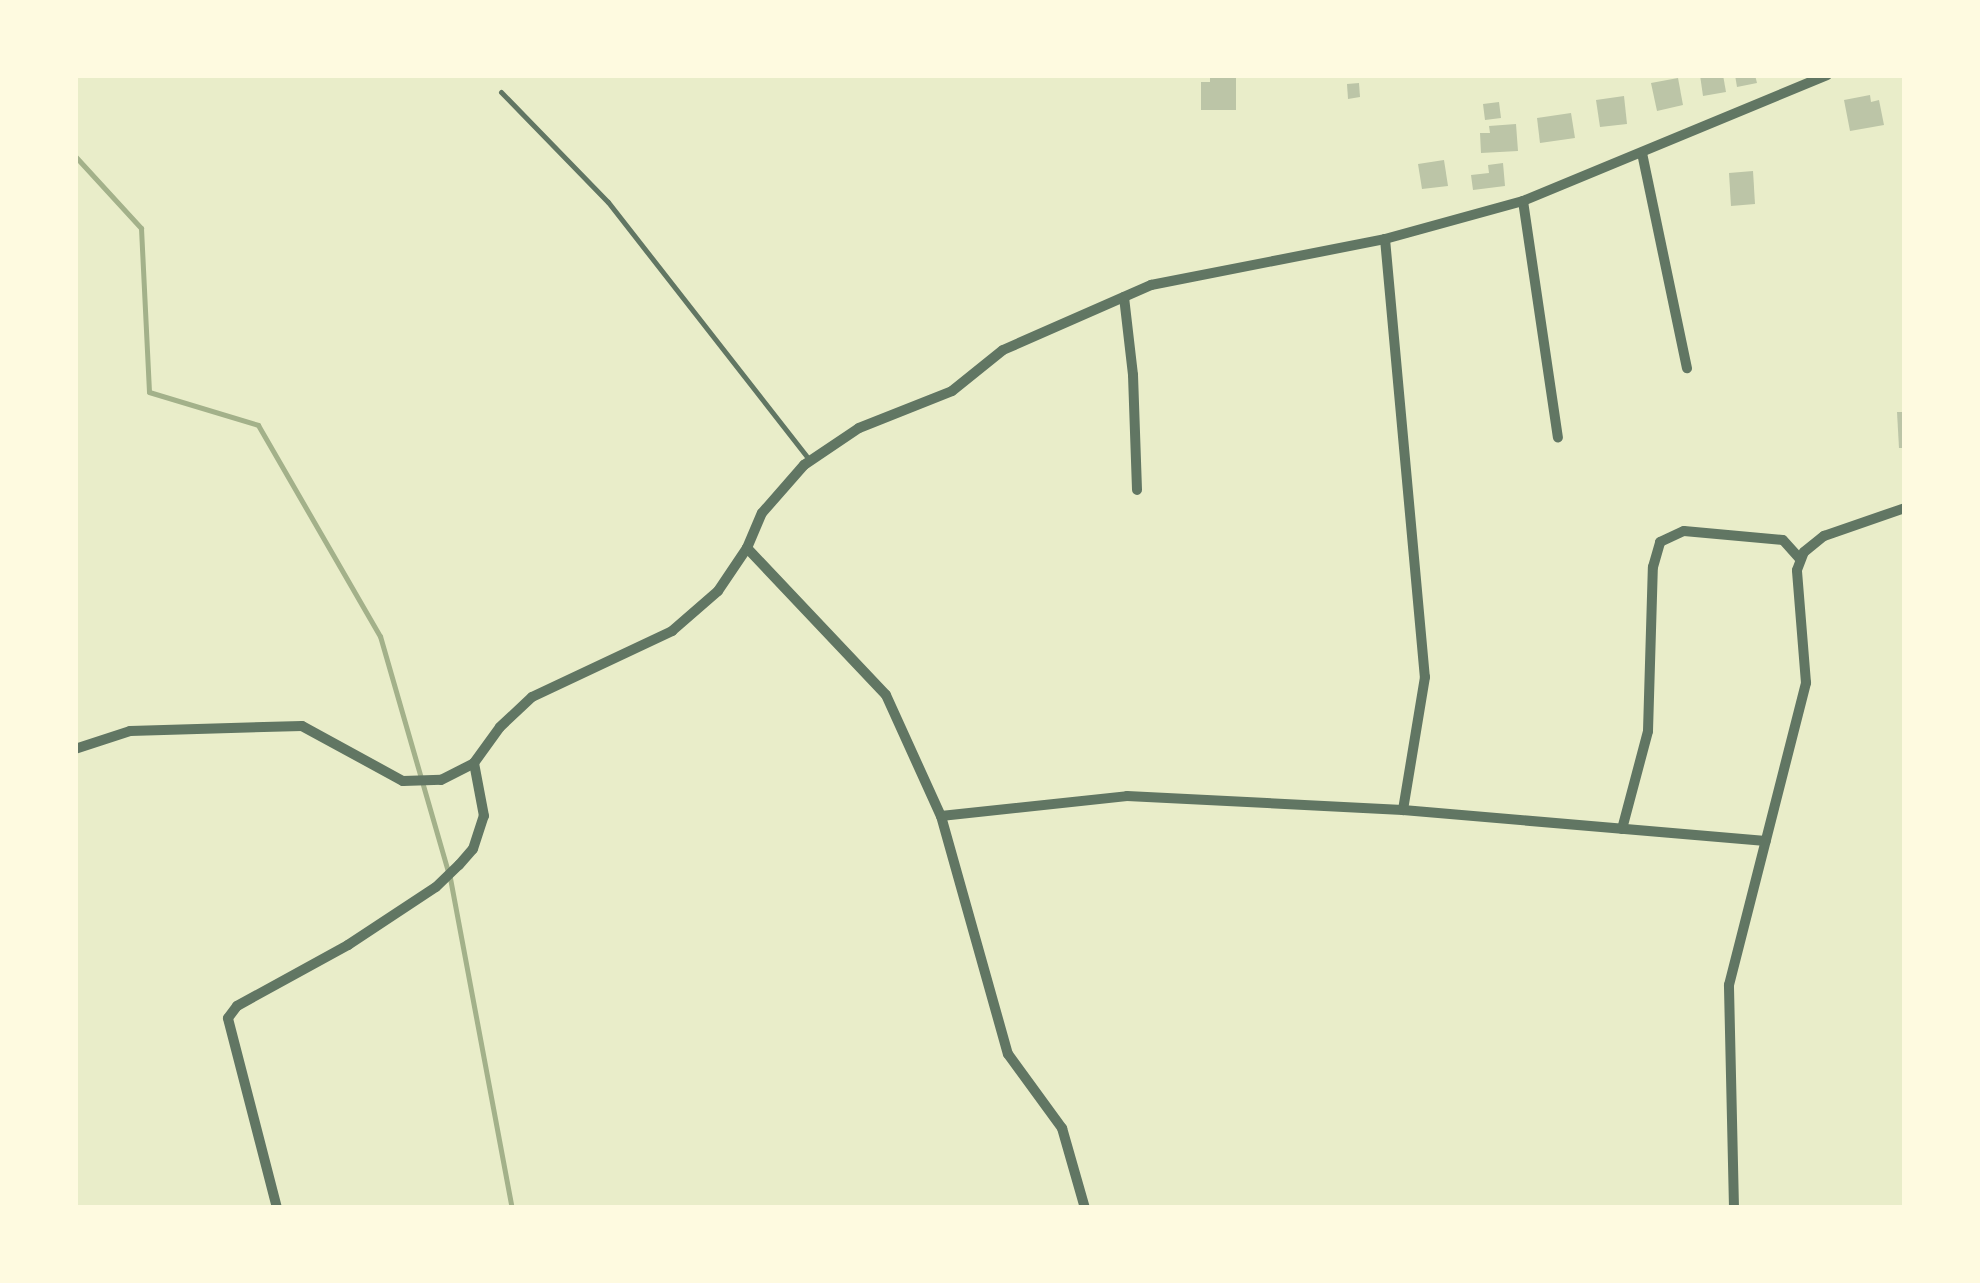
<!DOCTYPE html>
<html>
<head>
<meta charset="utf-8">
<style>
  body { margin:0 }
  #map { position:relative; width:1980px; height:1283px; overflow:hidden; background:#e9edc9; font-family:Montserrat,sans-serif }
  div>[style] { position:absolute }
  .stream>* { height:5px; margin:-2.5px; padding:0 2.5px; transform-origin:2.5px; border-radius:2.5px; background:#a3b18a }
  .building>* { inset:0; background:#bcc5a7 }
  .service>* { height:5px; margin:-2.5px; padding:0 2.5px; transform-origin:2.5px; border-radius:2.5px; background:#617663 }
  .minor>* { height:10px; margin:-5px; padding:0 5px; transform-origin:5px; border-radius:5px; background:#617663 }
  span { translate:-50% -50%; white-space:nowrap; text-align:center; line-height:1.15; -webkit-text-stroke:8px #fefae0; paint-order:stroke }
  .frame { position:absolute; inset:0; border:78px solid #fefae0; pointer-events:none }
</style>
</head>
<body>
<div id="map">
  <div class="stream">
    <i style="left:75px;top:156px;width:98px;rotate:47.5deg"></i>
    <i style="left:141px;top:228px;width:164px;rotate:87.2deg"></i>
    <i style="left:149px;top:392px;width:114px;rotate:16.8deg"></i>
    <i style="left:258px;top:425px;width:244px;rotate:60deg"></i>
    <i style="left:380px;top:636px;width:252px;rotate:73.9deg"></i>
    <i style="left:450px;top:878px;width:336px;rotate:79.4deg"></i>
  </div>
  <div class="building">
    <i style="clip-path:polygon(1210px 75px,1236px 75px,1236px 110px,1201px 110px,1201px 82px,1210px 82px)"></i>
    <i style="clip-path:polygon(1700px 75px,1723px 75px,1726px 92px,1703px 96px)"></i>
    <i style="clip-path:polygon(1735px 75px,1755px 75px,1757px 83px,1737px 87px)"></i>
    <i style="clip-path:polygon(1678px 78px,1683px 105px,1657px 111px,1651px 83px)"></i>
    <i style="clip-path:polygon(1359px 83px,1360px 97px,1348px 99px,1347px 84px)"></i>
    <i style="clip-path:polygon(1870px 95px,1871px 102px,1879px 100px,1884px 125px,1850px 131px,1844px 100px)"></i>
    <i style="clip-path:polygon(1624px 96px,1627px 124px,1600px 127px,1596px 100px)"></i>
    <i style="clip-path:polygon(1499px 102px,1501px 118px,1485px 120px,1483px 104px)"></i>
    <i style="clip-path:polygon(1571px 113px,1575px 138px,1540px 143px,1537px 118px)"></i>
    <i style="clip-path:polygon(1516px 124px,1518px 151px,1481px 153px,1480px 133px,1490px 133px,1489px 126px)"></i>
    <i style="clip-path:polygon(1444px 160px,1448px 186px,1422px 189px,1418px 164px)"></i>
    <i style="clip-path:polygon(1503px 163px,1505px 186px,1473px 190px,1471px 175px,1489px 173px,1488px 165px)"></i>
    <i style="clip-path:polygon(1753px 171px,1755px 204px,1731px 206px,1729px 173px)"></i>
    <i style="clip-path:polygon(1897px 412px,1905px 412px,1905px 448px,1899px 448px)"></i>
  </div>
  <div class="service">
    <i style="left:501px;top:92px;width:153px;rotate:45.8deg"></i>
    <i style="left:608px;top:202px;width:328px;rotate:52deg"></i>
  </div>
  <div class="minor">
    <i style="left:1642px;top:153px;width:220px;rotate:78.2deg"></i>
    <i style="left:1523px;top:201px;width:239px;rotate:81.6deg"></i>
    <i style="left:1385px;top:239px;width:440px;rotate:84.8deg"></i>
    <i style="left:1425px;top:677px;width:135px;rotate:99.4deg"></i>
    <i style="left:1124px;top:297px;width:79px;rotate:83.4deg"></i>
    <i style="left:1133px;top:375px;width:115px;rotate:88deg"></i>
    <i style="left:747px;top:548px;width:202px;rotate:46.6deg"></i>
    <i style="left:886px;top:695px;width:133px;rotate:65.6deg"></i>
    <i style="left:941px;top:816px;width:247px;rotate:74.3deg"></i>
    <i style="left:1008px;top:1054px;width:92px;rotate:53.9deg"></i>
    <i style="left:1062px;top:1128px;width:83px;rotate:74deg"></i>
    <i style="left:75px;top:749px;width:58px;rotate:-18.1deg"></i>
    <i style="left:130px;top:731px;width:172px;rotate:-1.7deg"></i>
    <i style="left:302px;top:726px;width:115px;rotate:28.6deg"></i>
    <i style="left:403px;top:781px;width:38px;rotate:-2deg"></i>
    <i style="left:441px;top:780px;width:37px;rotate:-27deg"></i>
    <i style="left:474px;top:763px;width:44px;rotate:-54.2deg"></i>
    <i style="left:500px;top:727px;width:44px;rotate:-43.2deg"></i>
    <i style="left:532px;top:697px;width:155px;rotate:-25.2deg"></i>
    <i style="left:672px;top:631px;width:61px;rotate:-41deg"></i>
    <i style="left:718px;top:591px;width:52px;rotate:-56deg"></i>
    <i style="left:747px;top:548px;width:38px;rotate:-67deg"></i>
    <i style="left:762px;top:513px;width:64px;rotate:-48.8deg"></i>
    <i style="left:804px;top:465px;width:66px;rotate:-33.9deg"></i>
    <i style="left:859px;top:428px;width:100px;rotate:-21.7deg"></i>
    <i style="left:952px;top:391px;width:65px;rotate:-38.8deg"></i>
    <i style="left:1003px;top:350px;width:162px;rotate:-23.7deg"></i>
    <i style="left:1151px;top:285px;width:238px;rotate:-11.1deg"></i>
    <i style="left:1385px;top:239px;width:143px;rotate:-15.4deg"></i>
    <i style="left:1523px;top:201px;width:329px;rotate:-22.5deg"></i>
    <i style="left:941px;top:816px;width:187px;rotate:-6.1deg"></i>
    <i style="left:1127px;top:796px;width:276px;rotate:2.9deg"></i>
    <i style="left:1403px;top:810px;width:364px;rotate:4.9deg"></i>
    <i style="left:1622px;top:829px;width:101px;rotate:-75.1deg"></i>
    <i style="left:1648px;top:731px;width:164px;rotate:-88.3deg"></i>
    <i style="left:1653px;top:567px;width:26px;rotate:-74deg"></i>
    <i style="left:1660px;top:542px;width:26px;rotate:-25deg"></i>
    <i style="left:1684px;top:531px;width:99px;rotate:5.2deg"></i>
    <i style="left:1783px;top:540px;width:25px;rotate:48deg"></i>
    <i style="left:277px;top:1208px;width:196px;rotate:-104.5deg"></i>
    <i style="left:228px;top:1018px;width:15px;rotate:-53deg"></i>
    <i style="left:237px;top:1006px;width:127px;rotate:-28.8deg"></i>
    <i style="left:348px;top:945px;width:105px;rotate:-33.4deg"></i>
    <i style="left:436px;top:887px;width:32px;rotate:-44deg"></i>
    <i style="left:459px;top:865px;width:21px;rotate:-49deg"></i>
    <i style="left:473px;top:849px;width:35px;rotate:-72deg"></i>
    <i style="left:484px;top:816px;width:54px;rotate:-100.7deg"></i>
    <i style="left:1734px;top:1208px;width:223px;rotate:-91.3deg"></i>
    <i style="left:1729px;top:985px;width:312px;rotate:-75.7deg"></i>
    <i style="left:1806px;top:683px;width:113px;rotate:-94.6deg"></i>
    <i style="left:1797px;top:570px;width:19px;rotate:-69deg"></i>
    <i style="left:1804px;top:552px;width:26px;rotate:-39deg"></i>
    <i style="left:1824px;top:536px;width:86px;rotate:-19.1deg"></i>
  </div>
  <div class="frame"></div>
</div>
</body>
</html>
